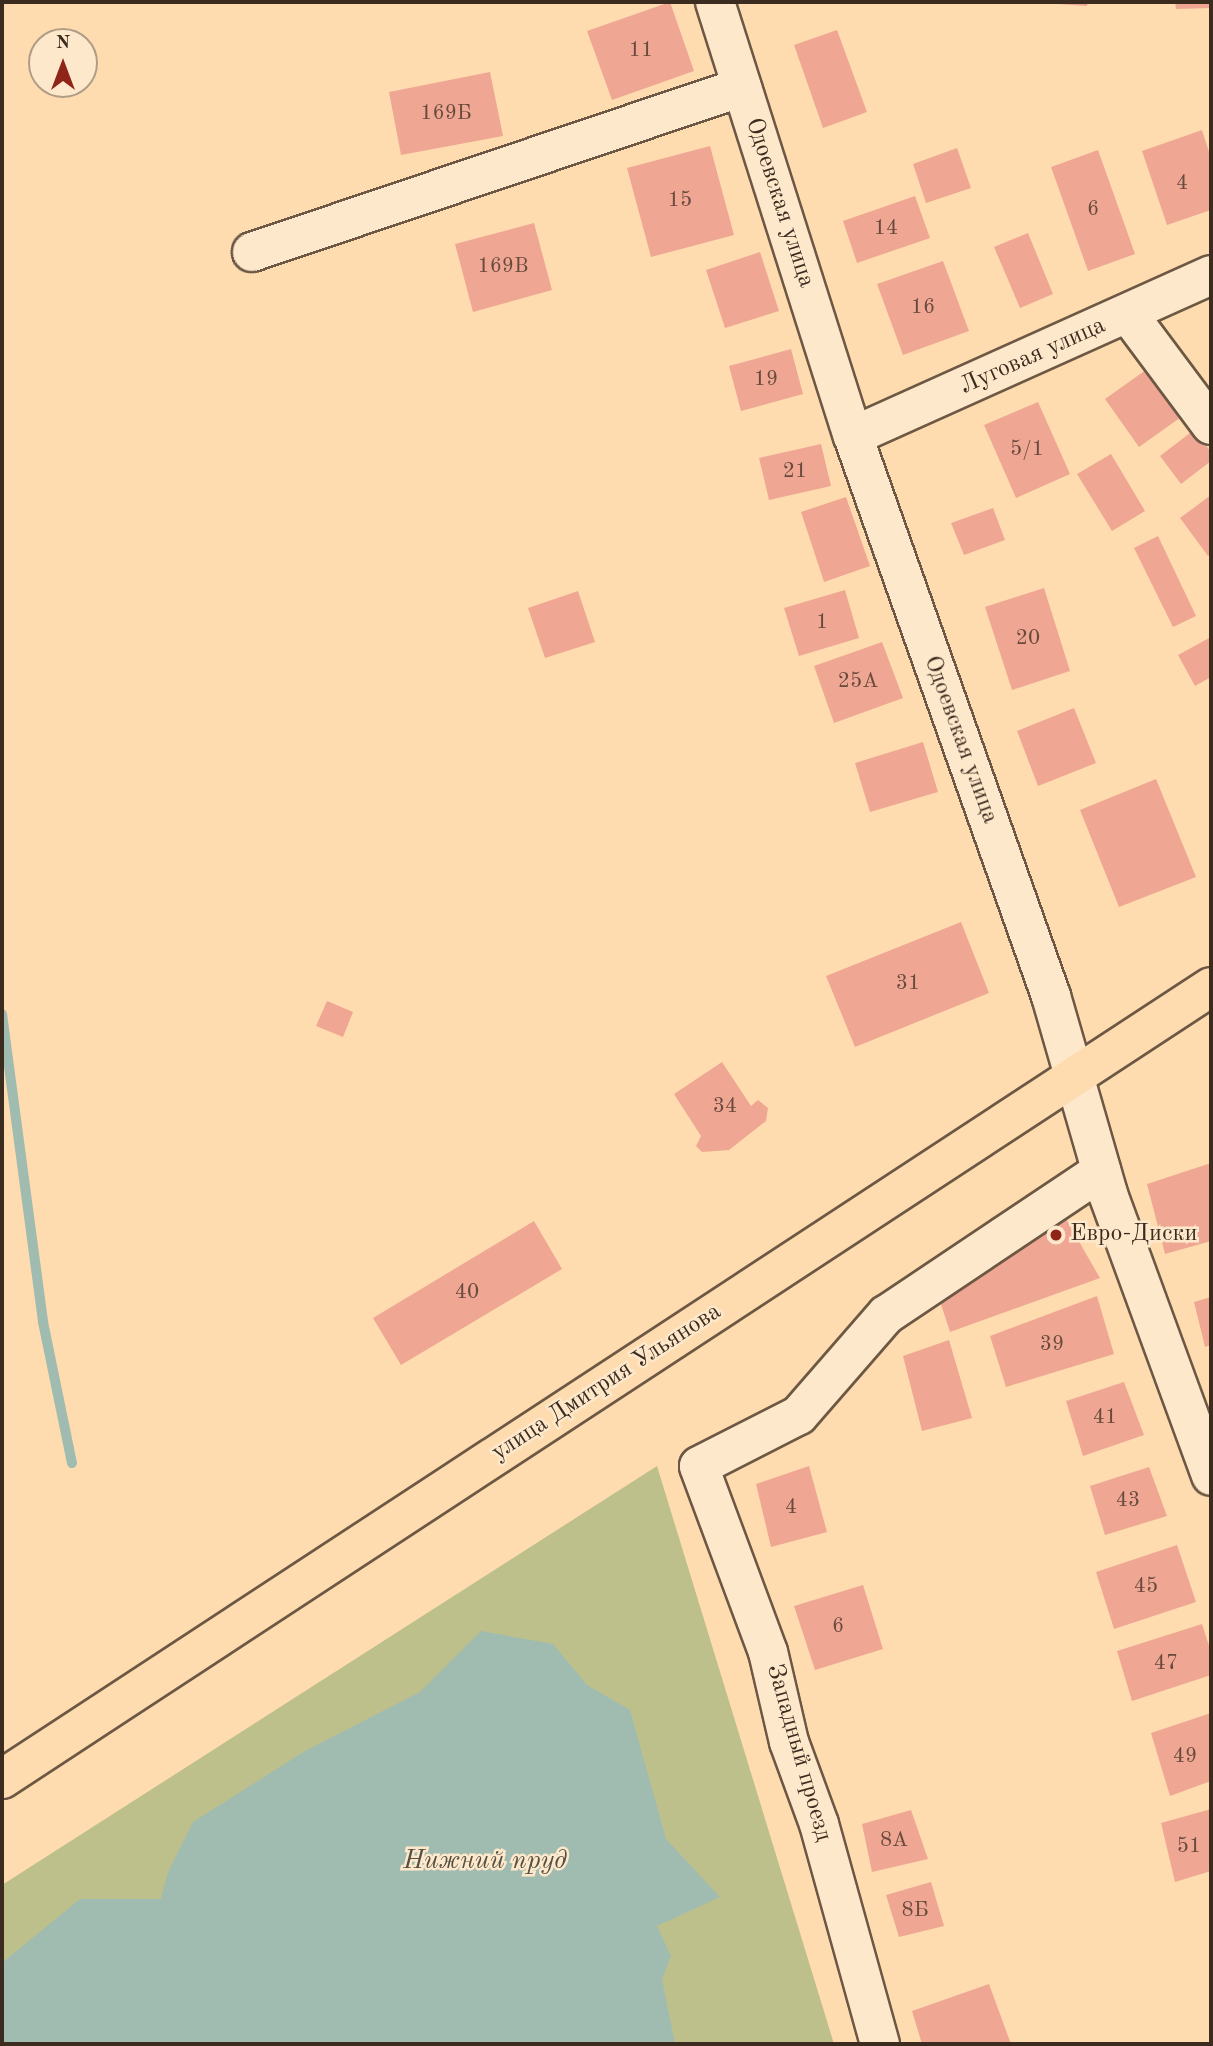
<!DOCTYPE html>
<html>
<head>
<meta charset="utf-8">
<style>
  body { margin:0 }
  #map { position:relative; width:1213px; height:2046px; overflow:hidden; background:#fedcaf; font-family:"Old Standard TT",serif }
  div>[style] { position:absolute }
  .green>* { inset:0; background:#bec08c }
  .water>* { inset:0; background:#a0bbaf }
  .stream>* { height:10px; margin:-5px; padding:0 5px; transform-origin:5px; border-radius:5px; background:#a0bbaf }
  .building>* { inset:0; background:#efa794 }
  .roads { filter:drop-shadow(2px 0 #6c5844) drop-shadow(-2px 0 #6c5844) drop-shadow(0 2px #6c5844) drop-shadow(0 -2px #6c5844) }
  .minor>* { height:38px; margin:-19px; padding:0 19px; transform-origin:19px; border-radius:19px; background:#fee8cb }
  .major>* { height:38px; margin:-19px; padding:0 19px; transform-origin:19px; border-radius:19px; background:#fedcaf }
  .dots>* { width:19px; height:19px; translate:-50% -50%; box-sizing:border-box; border:4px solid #fee8cb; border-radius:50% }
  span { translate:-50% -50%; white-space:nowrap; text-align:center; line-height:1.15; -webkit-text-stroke:5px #fee8cb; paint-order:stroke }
  .number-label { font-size:21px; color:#694b3d }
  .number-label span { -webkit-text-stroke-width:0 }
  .street-label { font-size:24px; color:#3c2c20 }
  .poi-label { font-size:24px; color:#3c2c20 }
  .left { translate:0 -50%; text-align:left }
  .water-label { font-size:26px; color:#555044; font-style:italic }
  .frame { position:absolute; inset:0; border:4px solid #3c2c20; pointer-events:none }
  .north { position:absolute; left:28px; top:28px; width:70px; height:70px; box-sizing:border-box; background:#fee8cb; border:2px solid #b09d87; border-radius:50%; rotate:0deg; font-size:19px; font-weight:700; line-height:28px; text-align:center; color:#3c2c20 }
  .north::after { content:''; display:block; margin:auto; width:24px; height:32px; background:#8f2418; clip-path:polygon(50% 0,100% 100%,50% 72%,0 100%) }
</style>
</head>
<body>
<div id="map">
  <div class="green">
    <i style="clip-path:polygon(657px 1466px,834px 2044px,2px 2044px,2px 1885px)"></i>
  </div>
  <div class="water">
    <i style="clip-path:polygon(481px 1631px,553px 1644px,587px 1685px,630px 1710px,666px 1839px,720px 1897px,657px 1926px,671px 1956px,662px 1979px,675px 2044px,2px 2044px,2px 1963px,80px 1899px,161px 1899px,168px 1872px,193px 1822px,305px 1751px,420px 1692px)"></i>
  </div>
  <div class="stream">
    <i style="left:2px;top:1014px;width:311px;rotate:82.4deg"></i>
    <i style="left:43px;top:1322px;width:144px;rotate:78.4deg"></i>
  </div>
  <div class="building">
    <i style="clip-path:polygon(670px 2px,694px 71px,612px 100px,587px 31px)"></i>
    <i style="clip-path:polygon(1058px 2px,1088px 2px,1087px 6px,1058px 4px)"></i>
    <i style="clip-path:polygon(1175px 2px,1211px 2px,1211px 8px,1176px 9px)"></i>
    <i style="clip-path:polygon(837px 30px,867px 112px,823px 128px,794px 45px)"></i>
    <i style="clip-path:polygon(490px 72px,503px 136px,401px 155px,389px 92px)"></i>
    <i style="clip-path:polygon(1202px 130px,1211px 158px,1211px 210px,1167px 225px,1142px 151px)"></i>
    <i style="clip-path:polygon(710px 146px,734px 235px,651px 257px,627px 168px)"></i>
    <i style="clip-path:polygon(957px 148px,971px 188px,926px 203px,913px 164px)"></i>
    <i style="clip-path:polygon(1098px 150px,1135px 254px,1088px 271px,1051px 167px)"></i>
    <i style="clip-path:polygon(915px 196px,930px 238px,857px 263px,843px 221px)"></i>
    <i style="clip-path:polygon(534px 223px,552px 290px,473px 312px,455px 244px)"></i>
    <i style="clip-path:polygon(1028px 233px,1053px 294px,1020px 308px,994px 247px)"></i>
    <i style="clip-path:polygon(760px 252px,779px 311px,725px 328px,706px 270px)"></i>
    <i style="clip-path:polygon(943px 261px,969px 331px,903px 355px,877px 284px)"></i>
    <i style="clip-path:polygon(791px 349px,803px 394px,741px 411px,729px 366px)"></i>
    <i style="clip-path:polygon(1150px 367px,1184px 415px,1139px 447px,1105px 399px)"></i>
    <i style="clip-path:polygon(1038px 402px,1070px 474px,1016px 498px,984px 425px)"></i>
    <i style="clip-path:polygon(1194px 430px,1211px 452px,1211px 461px,1181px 484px,1160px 456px)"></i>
    <i style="clip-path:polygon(821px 444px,831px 486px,769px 500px,759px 458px)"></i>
    <i style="clip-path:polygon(1111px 454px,1145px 511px,1112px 531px,1077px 474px)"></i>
    <i style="clip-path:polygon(1211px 495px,1211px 553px,1208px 556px,1180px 518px)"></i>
    <i style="clip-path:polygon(846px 497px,870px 566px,824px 582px,801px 512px)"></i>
    <i style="clip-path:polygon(993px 508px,1005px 540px,964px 555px,951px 523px)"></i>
    <i style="clip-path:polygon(1158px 536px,1196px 616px,1173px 627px,1134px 548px)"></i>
    <i style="clip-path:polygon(1044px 588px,1070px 671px,1012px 690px,985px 607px)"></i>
    <i style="clip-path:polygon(845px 590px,859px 638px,799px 656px,784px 608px)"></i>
    <i style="clip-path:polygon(578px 591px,595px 642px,545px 658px,528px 608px)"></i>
    <i style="clip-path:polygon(1211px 637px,1211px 677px,1195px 686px,1178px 655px)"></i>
    <i style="clip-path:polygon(882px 642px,903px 698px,834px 723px,814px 666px)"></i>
    <i style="clip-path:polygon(1074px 708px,1096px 763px,1038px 786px,1017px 731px)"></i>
    <i style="clip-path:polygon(923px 742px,938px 792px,870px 812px,855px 763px)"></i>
    <i style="clip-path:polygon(1156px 779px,1196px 877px,1119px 907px,1080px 810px)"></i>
    <i style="clip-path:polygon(961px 922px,989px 993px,855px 1047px,826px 976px)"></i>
    <i style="clip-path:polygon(327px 1001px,353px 1012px,343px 1037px,316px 1026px)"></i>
    <i style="clip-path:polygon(722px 1062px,751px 1106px,758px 1100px,768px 1108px,766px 1121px,729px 1150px,702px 1152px,696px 1146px,701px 1136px,674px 1094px)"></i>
    <i style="clip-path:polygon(1211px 1163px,1211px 1241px,1165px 1254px,1147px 1184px)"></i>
    <i style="clip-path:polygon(1062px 1212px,1100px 1278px,950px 1332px,936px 1289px)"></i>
    <i style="clip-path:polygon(534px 1221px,562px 1269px,401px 1365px,373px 1318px)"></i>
    <i style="clip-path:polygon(1097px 1296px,1114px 1354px,1006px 1387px,990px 1336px)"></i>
    <i style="clip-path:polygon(1211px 1297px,1211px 1345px,1205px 1347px,1194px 1302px)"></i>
    <i style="clip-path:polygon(949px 1340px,972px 1418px,922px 1431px,903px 1356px)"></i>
    <i style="clip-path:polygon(1124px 1382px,1144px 1435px,1083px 1456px,1066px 1401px)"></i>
    <i style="clip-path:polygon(809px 1466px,827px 1532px,771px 1547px,756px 1484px)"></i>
    <i style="clip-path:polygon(1149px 1467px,1167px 1516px,1105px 1535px,1090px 1486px)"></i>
    <i style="clip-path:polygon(1177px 1545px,1196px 1602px,1114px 1629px,1096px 1572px)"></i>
    <i style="clip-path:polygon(863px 1585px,883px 1649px,815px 1670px,794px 1606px)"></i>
    <i style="clip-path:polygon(1202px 1624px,1211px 1652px,1211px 1675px,1132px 1701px,1117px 1651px)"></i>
    <i style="clip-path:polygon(1211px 1713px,1211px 1781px,1170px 1796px,1151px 1733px)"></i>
    <i style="clip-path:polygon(1211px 1809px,1211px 1871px,1175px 1882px,1161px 1823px)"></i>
    <i style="clip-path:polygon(911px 1810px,928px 1859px,872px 1872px,862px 1824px)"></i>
    <i style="clip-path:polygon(931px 1882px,944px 1926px,899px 1937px,886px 1895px)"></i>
    <i style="clip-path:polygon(989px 1984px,1011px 2044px,922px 2044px,912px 2011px)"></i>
  </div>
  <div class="roads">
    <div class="minor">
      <i style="left:715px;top:2px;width:455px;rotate:72.4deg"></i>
      <i style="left:853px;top:436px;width:594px;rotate:70.53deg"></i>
      <i style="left:1051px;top:996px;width:206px;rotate:73.9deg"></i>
      <i style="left:1108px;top:1194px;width:300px;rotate:69.9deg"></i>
      <i style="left:252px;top:252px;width:517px;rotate:-18.61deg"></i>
      <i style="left:1129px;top:315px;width:137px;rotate:53.3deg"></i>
      <i style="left:853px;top:436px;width:393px;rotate:-24.2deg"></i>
      <i style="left:880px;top:2044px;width:228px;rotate:-105.5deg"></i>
      <i style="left:819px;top:1824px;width:87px;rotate:-110.1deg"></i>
      <i style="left:789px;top:1742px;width:92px;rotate:-103.1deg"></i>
      <i style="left:768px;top:1652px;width:198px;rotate:-110.4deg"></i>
      <i style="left:699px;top:1466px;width:112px;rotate:-27deg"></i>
      <i style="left:799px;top:1415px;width:133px;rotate:-49deg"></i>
      <i style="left:886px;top:1315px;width:259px;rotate:-33.8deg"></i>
    </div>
    <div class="major">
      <i style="left:2px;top:1779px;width:1445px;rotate:-33.23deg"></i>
    </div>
  </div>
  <div class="dots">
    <i style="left:1056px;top:1235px;background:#8f2418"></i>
  </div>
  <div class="number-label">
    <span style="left:641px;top:51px">11</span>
    <span style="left:446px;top:114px">169Б</span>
    <span style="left:1182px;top:184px">4</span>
    <span style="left:680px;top:201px">15</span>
    <span style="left:1093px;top:210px">6</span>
    <span style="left:886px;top:229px">14</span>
    <span style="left:503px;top:267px">169В</span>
    <span style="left:923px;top:308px">16</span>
    <span style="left:766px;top:380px">19</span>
    <span style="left:1027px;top:450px">5/1</span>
    <span style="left:795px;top:472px">21</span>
    <span style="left:822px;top:623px">1</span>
    <span style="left:1028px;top:639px">20</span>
    <span style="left:858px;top:682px">25А</span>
    <span style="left:908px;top:984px">31</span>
    <span style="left:725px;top:1107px">34</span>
    <span style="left:467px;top:1293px">40</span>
    <span style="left:1052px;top:1345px">39</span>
    <span style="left:1105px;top:1418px">41</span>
    <span style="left:1128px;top:1501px">43</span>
    <span style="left:791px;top:1508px">4</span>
    <span style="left:1146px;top:1587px">45</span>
    <span style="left:838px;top:1627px">6</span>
    <span style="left:1166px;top:1664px">47</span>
    <span style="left:1185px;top:1757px">49</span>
    <span style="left:894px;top:1841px">8А</span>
    <span style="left:1189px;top:1847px">51</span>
    <span style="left:915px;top:1911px">8Б</span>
  </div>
  <div class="street-label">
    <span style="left:779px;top:203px;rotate:72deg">Одоевская улица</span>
    <span style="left:1033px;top:357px;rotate:-24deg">Луговая улица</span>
    <span style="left:960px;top:740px;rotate:70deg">Одоевская улица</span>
    <span style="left:607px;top:1383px;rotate:-33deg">улица Дмитрия Ульянова</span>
    <span style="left:798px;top:1753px;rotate:74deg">Западный проезд</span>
  </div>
  <div class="poi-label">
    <span class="left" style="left:1070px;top:1235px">Евро-Диски</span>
  </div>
  <div class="water-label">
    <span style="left:485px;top:1862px">Нижний пруд</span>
  </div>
  <div class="frame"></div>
  <div class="north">N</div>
</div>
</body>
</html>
